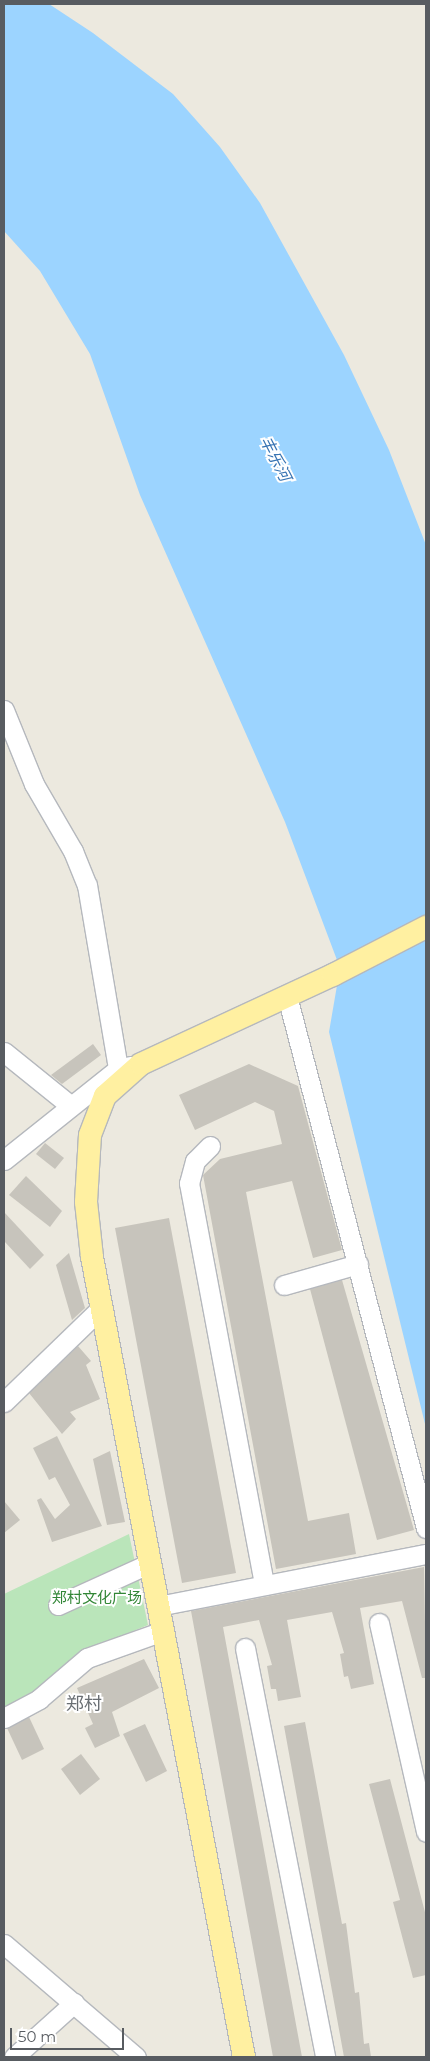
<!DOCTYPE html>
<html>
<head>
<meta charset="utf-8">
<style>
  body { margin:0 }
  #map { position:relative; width:430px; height:2061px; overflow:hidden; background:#ece9df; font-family:Montserrat,"Noto Sans SC",sans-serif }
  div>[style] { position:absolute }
  .green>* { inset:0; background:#bae5ba }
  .water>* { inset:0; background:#9cd4ff }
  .building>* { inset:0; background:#c7c4bc }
  .roads { filter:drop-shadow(1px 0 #b5b8bd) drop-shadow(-1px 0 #b5b8bd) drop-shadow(0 1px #b5b8bd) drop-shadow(0 -1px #b5b8bd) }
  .minor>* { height:19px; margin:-9.5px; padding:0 9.5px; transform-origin:9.5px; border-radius:9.5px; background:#fff }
  .major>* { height:22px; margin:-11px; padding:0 11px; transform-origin:11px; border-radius:11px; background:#fff0a1 }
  span { translate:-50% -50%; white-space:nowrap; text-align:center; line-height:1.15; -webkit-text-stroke:4px #fff; paint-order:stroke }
  .park-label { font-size:15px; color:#328636 }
  .water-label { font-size:16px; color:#3874b3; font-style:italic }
  .quarter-label { font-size:18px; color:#696e73 }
  .frame { position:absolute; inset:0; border:5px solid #585c61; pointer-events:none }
  .scale { position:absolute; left:10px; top:2028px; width:114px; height:22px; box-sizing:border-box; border:2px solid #585c61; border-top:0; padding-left:6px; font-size:15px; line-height:18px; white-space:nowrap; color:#585c61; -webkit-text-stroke:4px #fff; paint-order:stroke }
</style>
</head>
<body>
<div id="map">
  <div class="green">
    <i style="clip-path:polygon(129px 1534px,148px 1625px,75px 1655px,35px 1694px,4px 1711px,4px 1594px)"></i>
  </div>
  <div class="water">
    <i style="clip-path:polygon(4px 4px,49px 4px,93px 33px,173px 94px,220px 147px,260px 203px,344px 355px,389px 450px,426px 545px,426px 1428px,329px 1032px,340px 968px,285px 822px,140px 495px,90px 354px,40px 271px,4px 231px)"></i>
  </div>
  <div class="building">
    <i style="clip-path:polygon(93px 1044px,101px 1055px,62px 1084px,51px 1075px)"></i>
    <i style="clip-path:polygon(249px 1064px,298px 1086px,342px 1250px,313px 1258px,292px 1181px,246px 1192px,308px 1521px,349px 1513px,356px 1554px,276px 1569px,203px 1175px,220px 1159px,282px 1144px,274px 1111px,255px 1102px,195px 1130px,179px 1095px)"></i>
    <i style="clip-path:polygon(45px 1143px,64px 1158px,55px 1169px,36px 1154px)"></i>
    <i style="clip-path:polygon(26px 1176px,62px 1211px,50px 1227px,9px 1195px)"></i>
    <i style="clip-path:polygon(4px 1212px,44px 1255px,30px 1269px,4px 1241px)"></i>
    <i style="clip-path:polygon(169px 1218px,236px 1573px,182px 1583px,115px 1228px)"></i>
    <i style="clip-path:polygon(69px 1253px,85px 1308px,72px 1320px,56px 1265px)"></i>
    <i style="clip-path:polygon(342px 1280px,414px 1530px,377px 1540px,310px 1289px)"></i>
    <i style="clip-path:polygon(78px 1346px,91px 1361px,86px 1365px,100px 1399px,70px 1412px,76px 1419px,62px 1434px,29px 1393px)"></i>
    <i style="clip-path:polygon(57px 1436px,102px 1526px,52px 1542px,37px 1500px,41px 1498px,55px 1519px,70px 1505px,55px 1477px,49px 1480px,33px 1448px)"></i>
    <i style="clip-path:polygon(110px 1451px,125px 1522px,107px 1525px,93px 1459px)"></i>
    <i style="clip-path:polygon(4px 1501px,20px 1520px,4px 1533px)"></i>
    <i style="clip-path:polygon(424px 1567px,426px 1678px,422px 1678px,402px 1601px,360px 1608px,374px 1684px,351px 1689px,348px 1676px,344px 1677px,340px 1654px,344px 1653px,332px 1612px,287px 1620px,301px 1697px,278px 1701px,276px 1689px,271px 1689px,267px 1666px,272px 1665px,259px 1620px,223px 1627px,302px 2057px,273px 2057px,191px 1611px)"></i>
    <i style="clip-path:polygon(144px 1659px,159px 1688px,112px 1712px,120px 1736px,95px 1748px,85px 1728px,93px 1724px,77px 1688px)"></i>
    <i style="clip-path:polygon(29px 1717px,44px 1749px,22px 1760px,7px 1728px)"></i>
    <i style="clip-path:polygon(305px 1722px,342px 1924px,346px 1923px,355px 1993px,359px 1992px,364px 2044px,369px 2043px,371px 2057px,344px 2057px,284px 1726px)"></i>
    <i style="clip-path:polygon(145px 1724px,167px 1771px,146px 1782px,123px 1734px)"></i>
    <i style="clip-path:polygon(81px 1754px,100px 1779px,80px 1795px,61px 1769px)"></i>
    <i style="clip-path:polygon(390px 1779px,426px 1916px,426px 1975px,413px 1978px,393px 1902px,400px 1900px,369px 1784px)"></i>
  </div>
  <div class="roads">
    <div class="minor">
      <i style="left:4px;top:710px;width:80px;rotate:67.9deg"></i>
      <i style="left:34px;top:784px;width:78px;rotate:59.8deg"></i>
      <i style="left:73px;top:851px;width:37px;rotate:68deg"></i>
      <i style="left:87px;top:885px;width:187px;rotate:80.4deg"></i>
      <i style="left:287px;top:996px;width:550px;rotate:75.36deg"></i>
      <i style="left:4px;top:1052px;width:86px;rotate:38.9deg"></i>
      <i style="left:210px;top:1146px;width:21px;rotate:135deg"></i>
      <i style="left:195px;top:1161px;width:23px;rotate:105deg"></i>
      <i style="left:189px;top:1183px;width:409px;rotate:79.4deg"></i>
      <i style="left:4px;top:1160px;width:146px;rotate:-38.6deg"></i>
      <i style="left:118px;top:1069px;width:12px;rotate:-14deg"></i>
      <i style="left:284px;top:1285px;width:77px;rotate:-15.8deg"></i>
      <i style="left:4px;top:1402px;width:136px;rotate:-44.1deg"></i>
      <i style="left:58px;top:1605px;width:101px;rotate:-24.5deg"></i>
      <i style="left:158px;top:1606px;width:273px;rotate:-11deg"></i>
      <i style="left:379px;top:1623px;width:214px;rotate:77.3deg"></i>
      <i style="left:245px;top:1648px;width:417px;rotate:78.9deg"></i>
      <i style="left:4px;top:1718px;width:40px;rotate:-28deg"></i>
      <i style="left:39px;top:1699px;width:63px;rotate:-40.5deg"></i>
      <i style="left:87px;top:1658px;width:81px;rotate:-19.6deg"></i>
      <i style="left:4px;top:1944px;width:174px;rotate:40.6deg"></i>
      <i style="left:14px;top:2057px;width:81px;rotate:-42deg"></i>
    </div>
    <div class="major">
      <i style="left:244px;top:2057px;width:814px;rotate:-100.76deg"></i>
      <i style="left:92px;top:1257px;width:55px;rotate:-96.2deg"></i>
      <i style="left:86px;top:1202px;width:67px;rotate:-86.6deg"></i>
      <i style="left:90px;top:1135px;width:42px;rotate:-69deg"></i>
      <i style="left:105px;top:1096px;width:48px;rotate:-41.6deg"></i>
      <i style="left:141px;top:1064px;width:212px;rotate:-24.9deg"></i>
      <i style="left:333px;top:975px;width:105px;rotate:-27.3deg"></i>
    </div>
  </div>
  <div class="park-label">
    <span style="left:97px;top:1598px">郑村文化广场</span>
  </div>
  <div class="water-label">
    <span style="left:275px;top:459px;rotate:63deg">丰乐河</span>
  </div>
  <div class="quarter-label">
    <span style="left:84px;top:1704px">郑村</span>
  </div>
  <div class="frame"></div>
  <div class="scale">50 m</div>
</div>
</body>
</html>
